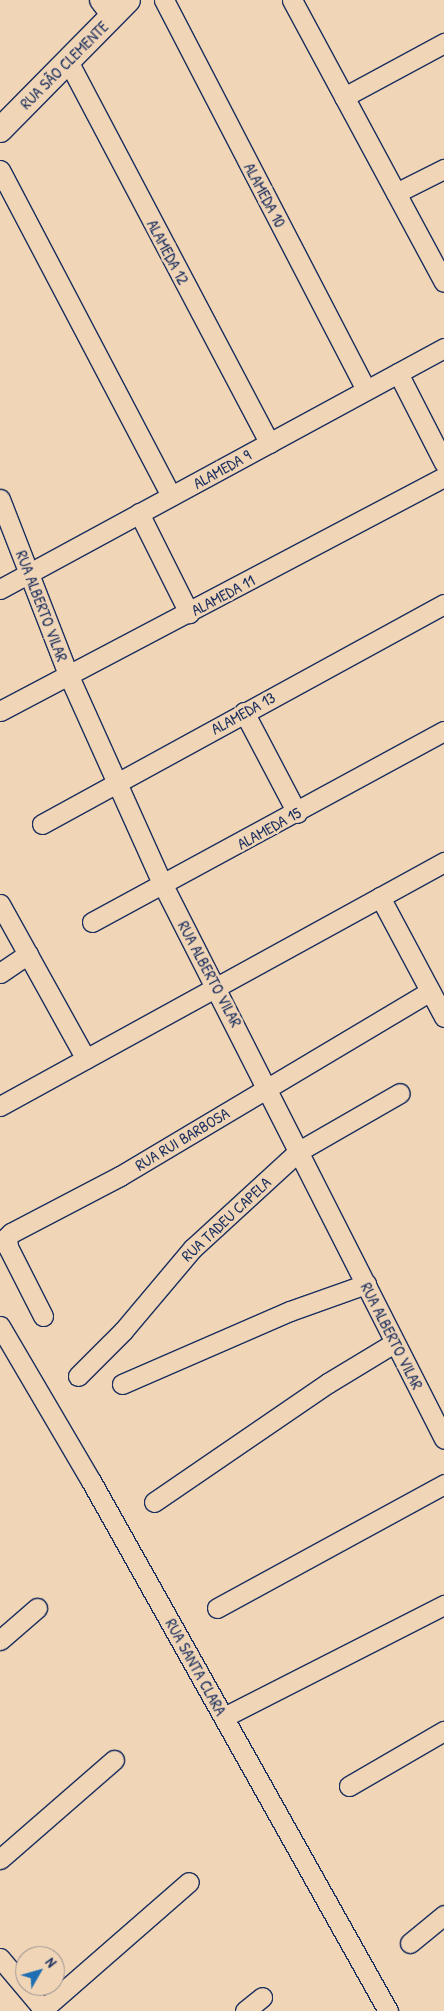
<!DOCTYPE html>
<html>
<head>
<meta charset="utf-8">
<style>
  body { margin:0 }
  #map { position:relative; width:444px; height:2011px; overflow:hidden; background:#f0d5b7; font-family:"Patrick Hand",sans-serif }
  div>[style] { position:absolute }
  .roads { filter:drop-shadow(1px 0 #1b2f5e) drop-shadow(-1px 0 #1b2f5e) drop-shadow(0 1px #1b2f5e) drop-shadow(0 -1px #1b2f5e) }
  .minor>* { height:19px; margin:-9.5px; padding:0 9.5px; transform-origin:9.5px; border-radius:9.5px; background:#f0d5b7 }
  .major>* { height:24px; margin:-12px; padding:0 12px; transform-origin:12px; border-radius:12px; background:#f0d5b7 }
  span { translate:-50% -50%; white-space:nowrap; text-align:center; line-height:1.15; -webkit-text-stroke:5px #f0d5b7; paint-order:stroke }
  .street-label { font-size:16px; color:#1b2f5e }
  .north { position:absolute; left:15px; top:1946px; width:50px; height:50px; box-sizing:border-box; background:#f0d5b7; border:1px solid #9b9393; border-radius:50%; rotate:52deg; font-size:14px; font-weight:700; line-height:20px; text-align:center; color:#1b2f5e }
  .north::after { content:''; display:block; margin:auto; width:18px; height:22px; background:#1f6fb2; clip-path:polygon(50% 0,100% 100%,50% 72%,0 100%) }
</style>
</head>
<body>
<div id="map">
  <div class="roads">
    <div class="minor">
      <i style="left:99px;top:0;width:21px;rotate:53deg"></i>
      <i style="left:164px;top:0;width:438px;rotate:62.6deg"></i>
      <i style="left:292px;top:0;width:320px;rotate:61.7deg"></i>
      <i style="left:68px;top:61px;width:432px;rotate:62.2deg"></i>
      <i style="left:344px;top:97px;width:114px;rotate:-28.4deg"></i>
      <i style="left:0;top:170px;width:368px;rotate:62.3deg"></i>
      <i style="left:396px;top:193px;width:54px;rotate:-26.6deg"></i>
      <i style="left:398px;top:373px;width:101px;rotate:62.9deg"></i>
      <i style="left:0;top:499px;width:188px;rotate:68.8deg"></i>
      <i style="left:68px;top:674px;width:231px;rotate:65.8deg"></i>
      <i style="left:163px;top:885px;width:621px;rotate:63.1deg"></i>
      <i style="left:139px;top:513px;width:112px;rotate:63.4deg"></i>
      <i style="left:0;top:589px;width:505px;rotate:-28.49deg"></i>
      <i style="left:0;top:711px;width:502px;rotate:-27.79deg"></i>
      <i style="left:244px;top:712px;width:114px;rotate:62.3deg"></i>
      <i style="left:42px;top:824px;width:458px;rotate:-28.7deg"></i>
      <i style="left:380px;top:897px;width:136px;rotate:61.9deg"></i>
      <i style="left:0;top:904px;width:177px;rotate:61deg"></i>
      <i style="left:92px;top:922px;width:400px;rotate:-28.5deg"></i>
      <i style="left:0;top:973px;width:34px;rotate:-34deg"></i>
      <i style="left:0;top:1106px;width:507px;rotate:-28.79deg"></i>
      <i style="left:43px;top:1316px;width:77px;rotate:-116.9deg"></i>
      <i style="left:8px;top:1247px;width:10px;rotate:-96deg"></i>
      <i style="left:7px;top:1237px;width:6px;rotate:-45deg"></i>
      <i style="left:11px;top:1233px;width:123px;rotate:-27.6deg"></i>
      <i style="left:120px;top:1176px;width:361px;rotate:-30.8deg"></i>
      <i style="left:0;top:1326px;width:180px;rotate:59.6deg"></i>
      <i style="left:91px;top:1481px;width:608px;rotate:60.73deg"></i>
      <i style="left:78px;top:1376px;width:64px;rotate:-45deg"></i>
      <i style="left:123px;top:1331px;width:109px;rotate:-49.9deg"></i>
      <i style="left:193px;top:1248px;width:144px;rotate:-42.5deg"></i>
      <i style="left:299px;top:1151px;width:116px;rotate:-29.9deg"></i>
      <i style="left:122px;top:1384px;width:183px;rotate:-23.5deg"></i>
      <i style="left:290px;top:1311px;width:81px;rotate:-19.6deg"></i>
      <i style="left:154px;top:1502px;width:211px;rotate:-34.4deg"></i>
      <i style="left:328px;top:1383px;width:77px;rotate:-31.2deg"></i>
      <i style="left:217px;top:1608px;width:259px;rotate:-28.6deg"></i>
      <i style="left:0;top:1640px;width:49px;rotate:-40.9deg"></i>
      <i style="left:224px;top:1717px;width:247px;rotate:-27deg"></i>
      <i style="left:349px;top:1786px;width:110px;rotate:-30.1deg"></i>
      <i style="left:0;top:1859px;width:151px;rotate:-41deg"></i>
      <i style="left:410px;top:1943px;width:44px;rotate:-39.5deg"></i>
      <i style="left:0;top:1958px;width:67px;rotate:49.9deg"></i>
      <i style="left:41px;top:2011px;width:196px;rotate:-41.1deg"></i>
      <i style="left:245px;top:2011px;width:22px;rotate:-39deg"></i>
    </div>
    <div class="major">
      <i style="left:0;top:130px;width:182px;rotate:-45.4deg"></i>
    </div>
  </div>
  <div class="street-label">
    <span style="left:64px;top:65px;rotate:-45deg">RUA SÃO CLEMENTE</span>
    <span style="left:265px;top:195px;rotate:62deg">ALAMEDA 10</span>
    <span style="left:168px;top:252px;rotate:62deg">ALAMEDA 12</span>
    <span style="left:222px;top:469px;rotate:-29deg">ALAMEDA 9</span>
    <span style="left:223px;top:595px;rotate:-28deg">ALAMEDA 11</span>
    <span style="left:42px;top:606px;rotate:69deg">RUA ALBERTO VILAR</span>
    <span style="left:243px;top:713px;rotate:-29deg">ALAMEDA 13</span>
    <span style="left:269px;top:828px;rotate:-29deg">ALAMEDA 15</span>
    <span style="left:210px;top:974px;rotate:62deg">RUA ALBERTO VILAR</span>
    <span style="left:182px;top:1139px;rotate:-31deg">RUA RUI BARBOSA</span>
    <span style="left:226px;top:1219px;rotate:-43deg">RUA TADEU CAPELA</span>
    <span style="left:392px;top:1336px;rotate:63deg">RUA ALBERTO VILAR</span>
    <span style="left:196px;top:1667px;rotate:61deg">RUA SANTA CLARA</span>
  </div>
  <div class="north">N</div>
</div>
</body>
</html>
